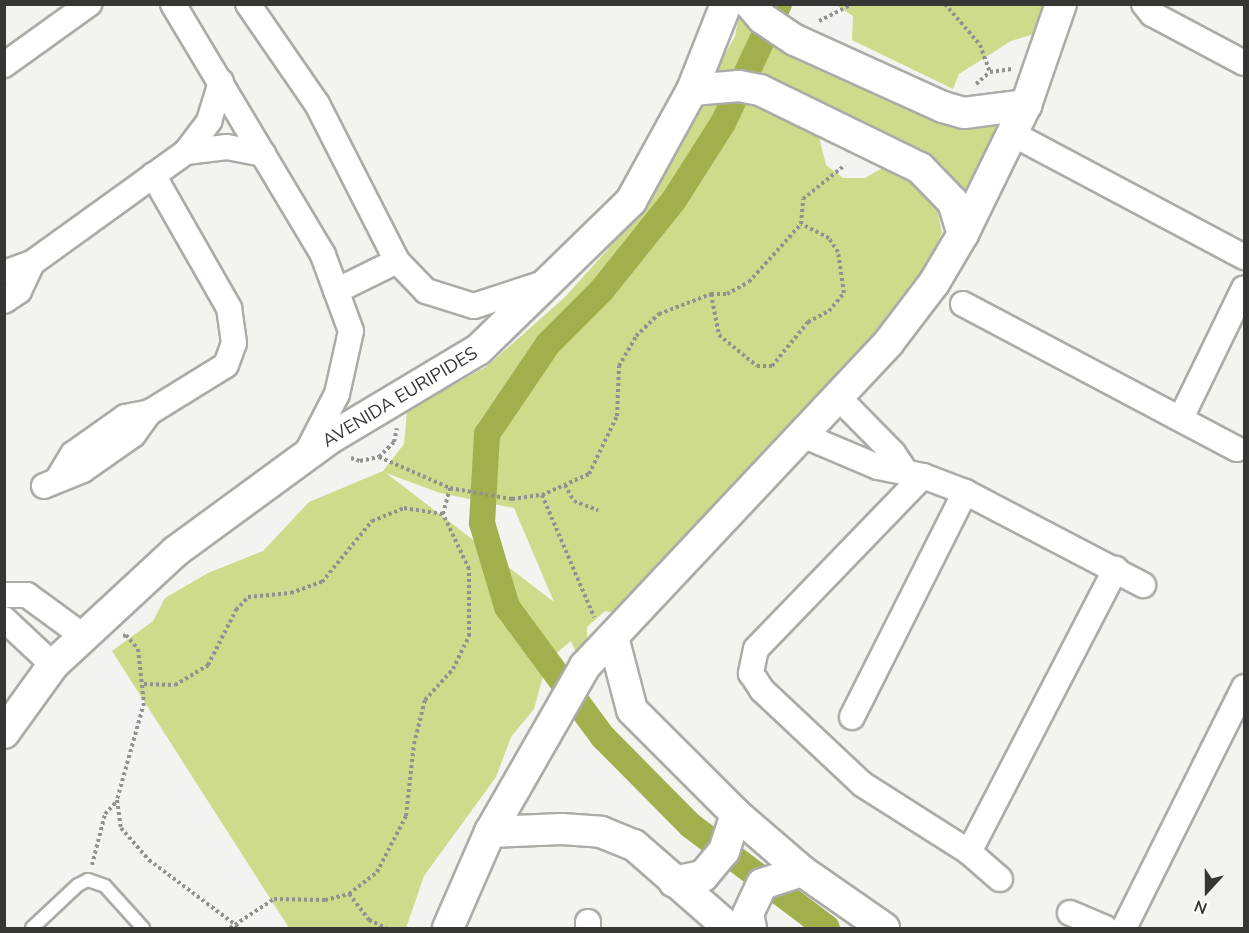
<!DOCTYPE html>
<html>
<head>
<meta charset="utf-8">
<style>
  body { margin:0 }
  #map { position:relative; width:1249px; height:933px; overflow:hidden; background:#f3f3f0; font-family:Mulish,sans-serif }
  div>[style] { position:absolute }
  .green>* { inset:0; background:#cedb8b }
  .canal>* { height:26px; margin:-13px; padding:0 13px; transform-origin:13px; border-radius:13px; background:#a1af4d }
  .path>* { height:4px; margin-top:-2px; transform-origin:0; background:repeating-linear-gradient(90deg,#91918f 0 3px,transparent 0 6px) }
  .roads { filter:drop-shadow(2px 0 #ababa8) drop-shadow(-2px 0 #ababa8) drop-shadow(0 2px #ababa8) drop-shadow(0 -2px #ababa8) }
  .service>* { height:12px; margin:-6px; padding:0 6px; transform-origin:6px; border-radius:6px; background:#fff }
  .minor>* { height:24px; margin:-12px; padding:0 12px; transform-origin:12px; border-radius:12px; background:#fff }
  .tertiary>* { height:30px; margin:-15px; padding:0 15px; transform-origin:15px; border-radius:15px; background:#fff }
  span { translate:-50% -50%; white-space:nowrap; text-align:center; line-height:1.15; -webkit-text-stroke:6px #fff; paint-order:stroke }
  .street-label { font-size:18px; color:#363735 }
  .frame { position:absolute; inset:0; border:6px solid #363735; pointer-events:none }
  .north { position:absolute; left:1177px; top:861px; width:60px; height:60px; -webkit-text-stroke:4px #fff; paint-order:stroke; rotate:201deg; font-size:16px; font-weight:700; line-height:24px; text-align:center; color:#363735 }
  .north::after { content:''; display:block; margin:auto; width:21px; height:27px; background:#363735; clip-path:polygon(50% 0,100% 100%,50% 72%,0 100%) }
</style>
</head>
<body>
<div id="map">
  <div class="green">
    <i style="clip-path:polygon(741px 5px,756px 18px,1007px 116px,967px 201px,926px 156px,754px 70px,714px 74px,735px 36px)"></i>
    <i style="clip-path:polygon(836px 5px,1054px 5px,1047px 30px,1011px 41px,959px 74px,953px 89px,852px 40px,853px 16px)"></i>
    <i style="clip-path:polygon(evenodd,745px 95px,817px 129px,826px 165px,843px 178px,865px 178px,886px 166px,913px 180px,935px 201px,942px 232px,924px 281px,619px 614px,605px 611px,587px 627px,587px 648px,578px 657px,571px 641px,547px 661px,534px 709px,511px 737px,496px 777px,424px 876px,406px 928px,289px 928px,112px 651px,153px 621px,165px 598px,208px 573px,263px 551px,309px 502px,383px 471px,404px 444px,407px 411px,487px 366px,565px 297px,617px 239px,659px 182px,700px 103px,745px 95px,386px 473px,440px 493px,514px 508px,554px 602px,386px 473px)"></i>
  </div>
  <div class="canal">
    <i style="left:779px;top:4px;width:132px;rotate:115.2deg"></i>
    <i style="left:723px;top:123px;width:91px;rotate:122.5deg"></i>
    <i style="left:674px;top:200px;width:115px;rotate:128.7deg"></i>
    <i style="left:602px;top:290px;width:76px;rotate:135deg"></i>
    <i style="left:548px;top:344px;width:109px;rotate:124.1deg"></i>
    <i style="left:487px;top:434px;width:89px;rotate:93.2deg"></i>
    <i style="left:482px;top:523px;width:88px;rotate:73.4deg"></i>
    <i style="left:507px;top:607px;width:162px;rotate:53.6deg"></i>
    <i style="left:603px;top:737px;width:124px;rotate:45.3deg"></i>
    <i style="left:690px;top:825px;width:171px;rotate:36.9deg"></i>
  </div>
  <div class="path">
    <i style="left:945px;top:4px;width:54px;rotate:49.5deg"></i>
    <i style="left:980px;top:45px;width:29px;rotate:70deg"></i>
    <i style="left:819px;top:21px;width:38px;rotate:-27deg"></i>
    <i style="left:976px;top:84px;width:18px;rotate:-41deg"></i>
    <i style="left:990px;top:72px;width:22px;rotate:-8deg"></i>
    <i style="left:711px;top:294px;width:42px;rotate:79deg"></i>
    <i style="left:719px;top:335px;width:49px;rotate:39.2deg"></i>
    <i style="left:757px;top:366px;width:15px"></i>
    <i style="left:772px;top:366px;width:57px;rotate:-50.7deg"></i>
    <i style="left:808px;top:322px;width:24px;rotate:-28deg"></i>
    <i style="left:829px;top:311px;width:23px;rotate:-50deg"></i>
    <i style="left:844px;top:293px;width:41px;rotate:-98.3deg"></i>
    <i style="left:838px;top:252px;width:17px;rotate:-123deg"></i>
    <i style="left:829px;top:238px;width:31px;rotate:-153deg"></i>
    <i style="left:379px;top:457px;width:77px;rotate:23.6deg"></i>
    <i style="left:450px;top:488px;width:63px;rotate:10.1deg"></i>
    <i style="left:512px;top:499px;width:30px;rotate:-8deg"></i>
    <i style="left:542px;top:495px;width:51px;rotate:-24.1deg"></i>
    <i style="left:589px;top:474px;width:64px;rotate:-64.2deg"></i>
    <i style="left:617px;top:416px;width:50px;rotate:-87.7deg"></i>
    <i style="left:619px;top:366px;width:34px;rotate:-60deg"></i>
    <i style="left:636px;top:336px;width:32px;rotate:-44deg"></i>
    <i style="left:659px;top:314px;width:56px;rotate:-21deg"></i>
    <i style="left:711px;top:294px;width:16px"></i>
    <i style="left:727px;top:294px;width:25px;rotate:-29deg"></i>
    <i style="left:749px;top:282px;width:78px;rotate:-48.1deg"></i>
    <i style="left:801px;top:224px;width:25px;rotate:-85deg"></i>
    <i style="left:803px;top:199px;width:54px;rotate:-39deg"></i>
    <i style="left:351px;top:458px;width:9px;rotate:18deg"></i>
    <i style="left:360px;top:461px;width:19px;rotate:-12deg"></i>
    <i style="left:379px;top:457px;width:21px;rotate:-45deg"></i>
    <i style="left:394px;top:442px;width:14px;rotate:-78deg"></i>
    <i style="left:565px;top:485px;width:18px;rotate:61deg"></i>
    <i style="left:574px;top:501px;width:26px;rotate:21deg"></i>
    <i style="left:542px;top:495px;width:133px;rotate:66.9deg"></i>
    <i style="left:123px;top:636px;width:3px;rotate:-18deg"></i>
    <i style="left:126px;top:635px;width:18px;rotate:49deg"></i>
    <i style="left:138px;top:649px;width:54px;rotate:83.7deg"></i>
    <i style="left:144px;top:703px;width:101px;rotate:105.6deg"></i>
    <i style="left:117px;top:800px;width:28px;rotate:82deg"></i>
    <i style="left:121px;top:828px;width:43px;rotate:48.8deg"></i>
    <i style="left:149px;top:860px;width:114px;rotate:36.8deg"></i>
    <i style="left:144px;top:684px;width:31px;rotate:2deg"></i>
    <i style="left:175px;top:685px;width:39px;rotate:-31deg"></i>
    <i style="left:208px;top:665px;width:62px;rotate:-63deg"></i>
    <i style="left:236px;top:610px;width:18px;rotate:-47deg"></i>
    <i style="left:248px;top:597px;width:43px;rotate:-5.3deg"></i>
    <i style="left:291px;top:593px;width:33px;rotate:-20deg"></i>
    <i style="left:322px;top:582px;width:79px;rotate:-50.7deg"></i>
    <i style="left:372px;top:521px;width:35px;rotate:-22deg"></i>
    <i style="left:404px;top:508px;width:39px;rotate:9deg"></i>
    <i style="left:92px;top:865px;width:53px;rotate:-75.7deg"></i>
    <i style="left:105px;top:814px;width:18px;rotate:-47deg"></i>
    <i style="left:349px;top:894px;width:36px;rotate:-38deg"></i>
    <i style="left:377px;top:872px;width:63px;rotate:-62.6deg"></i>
    <i style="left:406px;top:816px;width:72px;rotate:-83.7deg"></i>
    <i style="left:414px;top:744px;width:45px;rotate:-76deg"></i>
    <i style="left:425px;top:700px;width:42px;rotate:-47.9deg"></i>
    <i style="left:453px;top:669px;width:37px;rotate:-64deg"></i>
    <i style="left:469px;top:636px;width:67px;rotate:-90deg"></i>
    <i style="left:469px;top:569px;width:61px;rotate:-115.3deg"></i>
    <i style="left:443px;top:514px;width:27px;rotate:-75deg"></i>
    <i style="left:230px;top:928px;width:53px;rotate:-33.4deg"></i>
    <i style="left:274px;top:899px;width:51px;rotate:1.1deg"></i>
    <i style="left:325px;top:900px;width:25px;rotate:-14deg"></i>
    <i style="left:349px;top:894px;width:33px;rotate:52deg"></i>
    <i style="left:369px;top:920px;width:19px;rotate:25deg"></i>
  </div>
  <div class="roads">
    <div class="service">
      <i style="left:32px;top:928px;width:63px;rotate:-43.1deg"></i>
      <i style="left:78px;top:885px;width:11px;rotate:-27deg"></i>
      <i style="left:88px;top:880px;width:18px;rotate:19deg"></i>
      <i style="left:105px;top:886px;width:57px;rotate:47.9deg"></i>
    </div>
    <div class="minor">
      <i style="left:173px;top:4px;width:292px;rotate:59.1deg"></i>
      <i style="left:323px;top:255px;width:81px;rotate:69.8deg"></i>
      <i style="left:351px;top:331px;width:65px;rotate:102.5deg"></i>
      <i style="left:337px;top:394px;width:70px;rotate:117.3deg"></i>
      <i style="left:248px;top:4px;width:121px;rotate:55.4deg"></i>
      <i style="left:317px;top:104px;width:176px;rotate:63deg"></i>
      <i style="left:397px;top:261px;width:42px;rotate:46deg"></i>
      <i style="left:426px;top:291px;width:50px;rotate:17.4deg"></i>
      <i style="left:474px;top:306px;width:77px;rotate:-18.2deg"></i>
      <i style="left:1144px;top:4px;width:13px;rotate:51deg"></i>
      <i style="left:1152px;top:14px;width:104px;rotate:28deg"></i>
      <i style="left:4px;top:65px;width:105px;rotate:-35.7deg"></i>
      <i style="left:1011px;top:133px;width:264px;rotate:28deg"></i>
      <i style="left:186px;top:152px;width:41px;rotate:-7deg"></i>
      <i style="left:227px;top:147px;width:37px;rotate:11deg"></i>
      <i style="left:4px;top:273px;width:30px;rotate:-20deg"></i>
      <i style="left:32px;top:263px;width:190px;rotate:-35.8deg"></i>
      <i style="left:186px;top:152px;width:39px;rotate:-53deg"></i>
      <i style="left:209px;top:121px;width:41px;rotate:-72.9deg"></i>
      <i style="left:336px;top:291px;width:68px;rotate:-26.2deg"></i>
      <i style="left:4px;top:301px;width:18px;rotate:-34deg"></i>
      <i style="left:19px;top:291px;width:31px;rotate:-65deg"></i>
      <i style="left:963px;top:304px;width:310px;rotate:27.9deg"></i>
      <i style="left:838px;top:397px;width:78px;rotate:45.5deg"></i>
      <i style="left:893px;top:453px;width:22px;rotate:56deg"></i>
      <i style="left:1181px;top:418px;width:144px;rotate:-64.1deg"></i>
      <i style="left:800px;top:434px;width:85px;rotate:22.9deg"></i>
      <i style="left:878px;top:467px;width:46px;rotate:11.3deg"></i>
      <i style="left:923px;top:476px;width:45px;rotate:20.9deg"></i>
      <i style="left:965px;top:492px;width:201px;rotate:27.6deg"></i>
      <i style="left:923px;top:476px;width:240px;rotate:134deg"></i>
      <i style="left:756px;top:649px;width:25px;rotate:102deg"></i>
      <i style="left:751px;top:673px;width:20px;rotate:57deg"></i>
      <i style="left:762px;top:690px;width:137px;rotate:43.2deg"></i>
      <i style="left:862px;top:784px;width:127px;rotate:32.4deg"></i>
      <i style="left:969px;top:852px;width:41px;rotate:41.1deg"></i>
      <i style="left:59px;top:477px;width:27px;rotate:-59deg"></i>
      <i style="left:73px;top:454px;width:64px;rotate:-35.4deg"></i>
      <i style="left:125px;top:417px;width:25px;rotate:-11deg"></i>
      <i style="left:150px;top:412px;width:89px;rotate:-31.7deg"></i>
      <i style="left:226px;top:365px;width:23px;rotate:-70deg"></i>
      <i style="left:234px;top:343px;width:35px;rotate:-98deg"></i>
      <i style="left:229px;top:308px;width:153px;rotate:-119.7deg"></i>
      <i style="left:44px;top:486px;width:42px;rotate:-22.3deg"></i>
      <i style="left:83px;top:470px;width:61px;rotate:-35deg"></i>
      <i style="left:133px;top:435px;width:29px;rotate:-54deg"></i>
      <i style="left:4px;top:595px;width:23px"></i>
      <i style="left:27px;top:595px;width:69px;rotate:36.2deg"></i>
      <i style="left:4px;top:619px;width:67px;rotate:43.2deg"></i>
      <i style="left:852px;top:717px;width:252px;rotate:-63.3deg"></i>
      <i style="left:969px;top:852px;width:319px;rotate:-62.6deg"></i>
      <i style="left:1070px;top:913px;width:38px;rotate:23deg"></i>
      <i style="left:588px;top:928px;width:6px;rotate:-90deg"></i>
      <i style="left:1124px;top:928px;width:269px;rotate:-63.5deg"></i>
    </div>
    <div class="tertiary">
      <i style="left:750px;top:4px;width:18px;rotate:49deg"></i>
      <i style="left:762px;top:18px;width:40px;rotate:34deg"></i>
      <i style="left:795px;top:40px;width:162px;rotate:24.4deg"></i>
      <i style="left:943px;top:107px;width:22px;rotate:16deg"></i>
      <i style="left:964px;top:113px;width:63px;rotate:-7.4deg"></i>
      <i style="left:692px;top:90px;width:47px;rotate:-4.9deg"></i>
      <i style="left:739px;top:86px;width:21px;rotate:11deg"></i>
      <i style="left:760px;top:90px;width:178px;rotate:26deg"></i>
      <i style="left:920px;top:168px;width:47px;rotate:45.9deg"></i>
      <i style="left:953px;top:202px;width:34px;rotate:73deg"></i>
      <i style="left:613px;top:637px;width:75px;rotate:75.4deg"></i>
      <i style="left:632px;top:710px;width:147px;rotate:45deg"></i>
      <i style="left:736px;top:814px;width:87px;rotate:40.8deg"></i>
      <i style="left:802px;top:871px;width:100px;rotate:34.8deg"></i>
      <i style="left:4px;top:733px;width:84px;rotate:-54.2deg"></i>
      <i style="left:53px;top:665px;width:168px;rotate:-42.8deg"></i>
      <i style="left:176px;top:551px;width:190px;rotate:-36.2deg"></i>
      <i style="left:329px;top:439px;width:174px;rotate:-30.9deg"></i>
      <i style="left:478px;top:350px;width:214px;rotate:-44.2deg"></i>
      <i style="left:631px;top:201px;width:127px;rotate:-61.2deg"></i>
      <i style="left:692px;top:90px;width:92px;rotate:-68.4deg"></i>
      <i style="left:490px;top:832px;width:72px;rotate:-2.4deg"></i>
      <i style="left:562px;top:829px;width:39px;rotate:4deg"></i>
      <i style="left:601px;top:832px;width:35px;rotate:22deg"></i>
      <i style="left:634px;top:845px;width:126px;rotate:41.1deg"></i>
      <i style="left:674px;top:882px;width:30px;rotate:-12deg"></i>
      <i style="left:703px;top:876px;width:33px;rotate:-50deg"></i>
      <i style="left:724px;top:851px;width:39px;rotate:-72deg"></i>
      <i style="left:448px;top:928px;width:105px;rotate:-66.4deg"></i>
      <i style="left:490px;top:832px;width:191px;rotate:-60.2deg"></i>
      <i style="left:585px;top:666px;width:444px;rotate:-46.8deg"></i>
      <i style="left:889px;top:342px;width:74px;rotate:-52.7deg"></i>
      <i style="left:934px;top:283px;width:57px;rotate:-59.4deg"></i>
      <i style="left:963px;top:234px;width:144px;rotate:-64deg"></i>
      <i style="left:1026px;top:105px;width:107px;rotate:-70.9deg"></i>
      <i style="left:751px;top:928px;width:14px;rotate:-102deg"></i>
      <i style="left:748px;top:914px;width:33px;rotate:-65deg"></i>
      <i style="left:762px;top:884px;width:42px;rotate:-18deg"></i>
    </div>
  </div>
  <div class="street-label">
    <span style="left:400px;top:397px;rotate:-31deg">AVENIDA EURIPIDES</span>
  </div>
  <div class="frame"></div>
  <div class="north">N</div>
</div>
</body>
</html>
